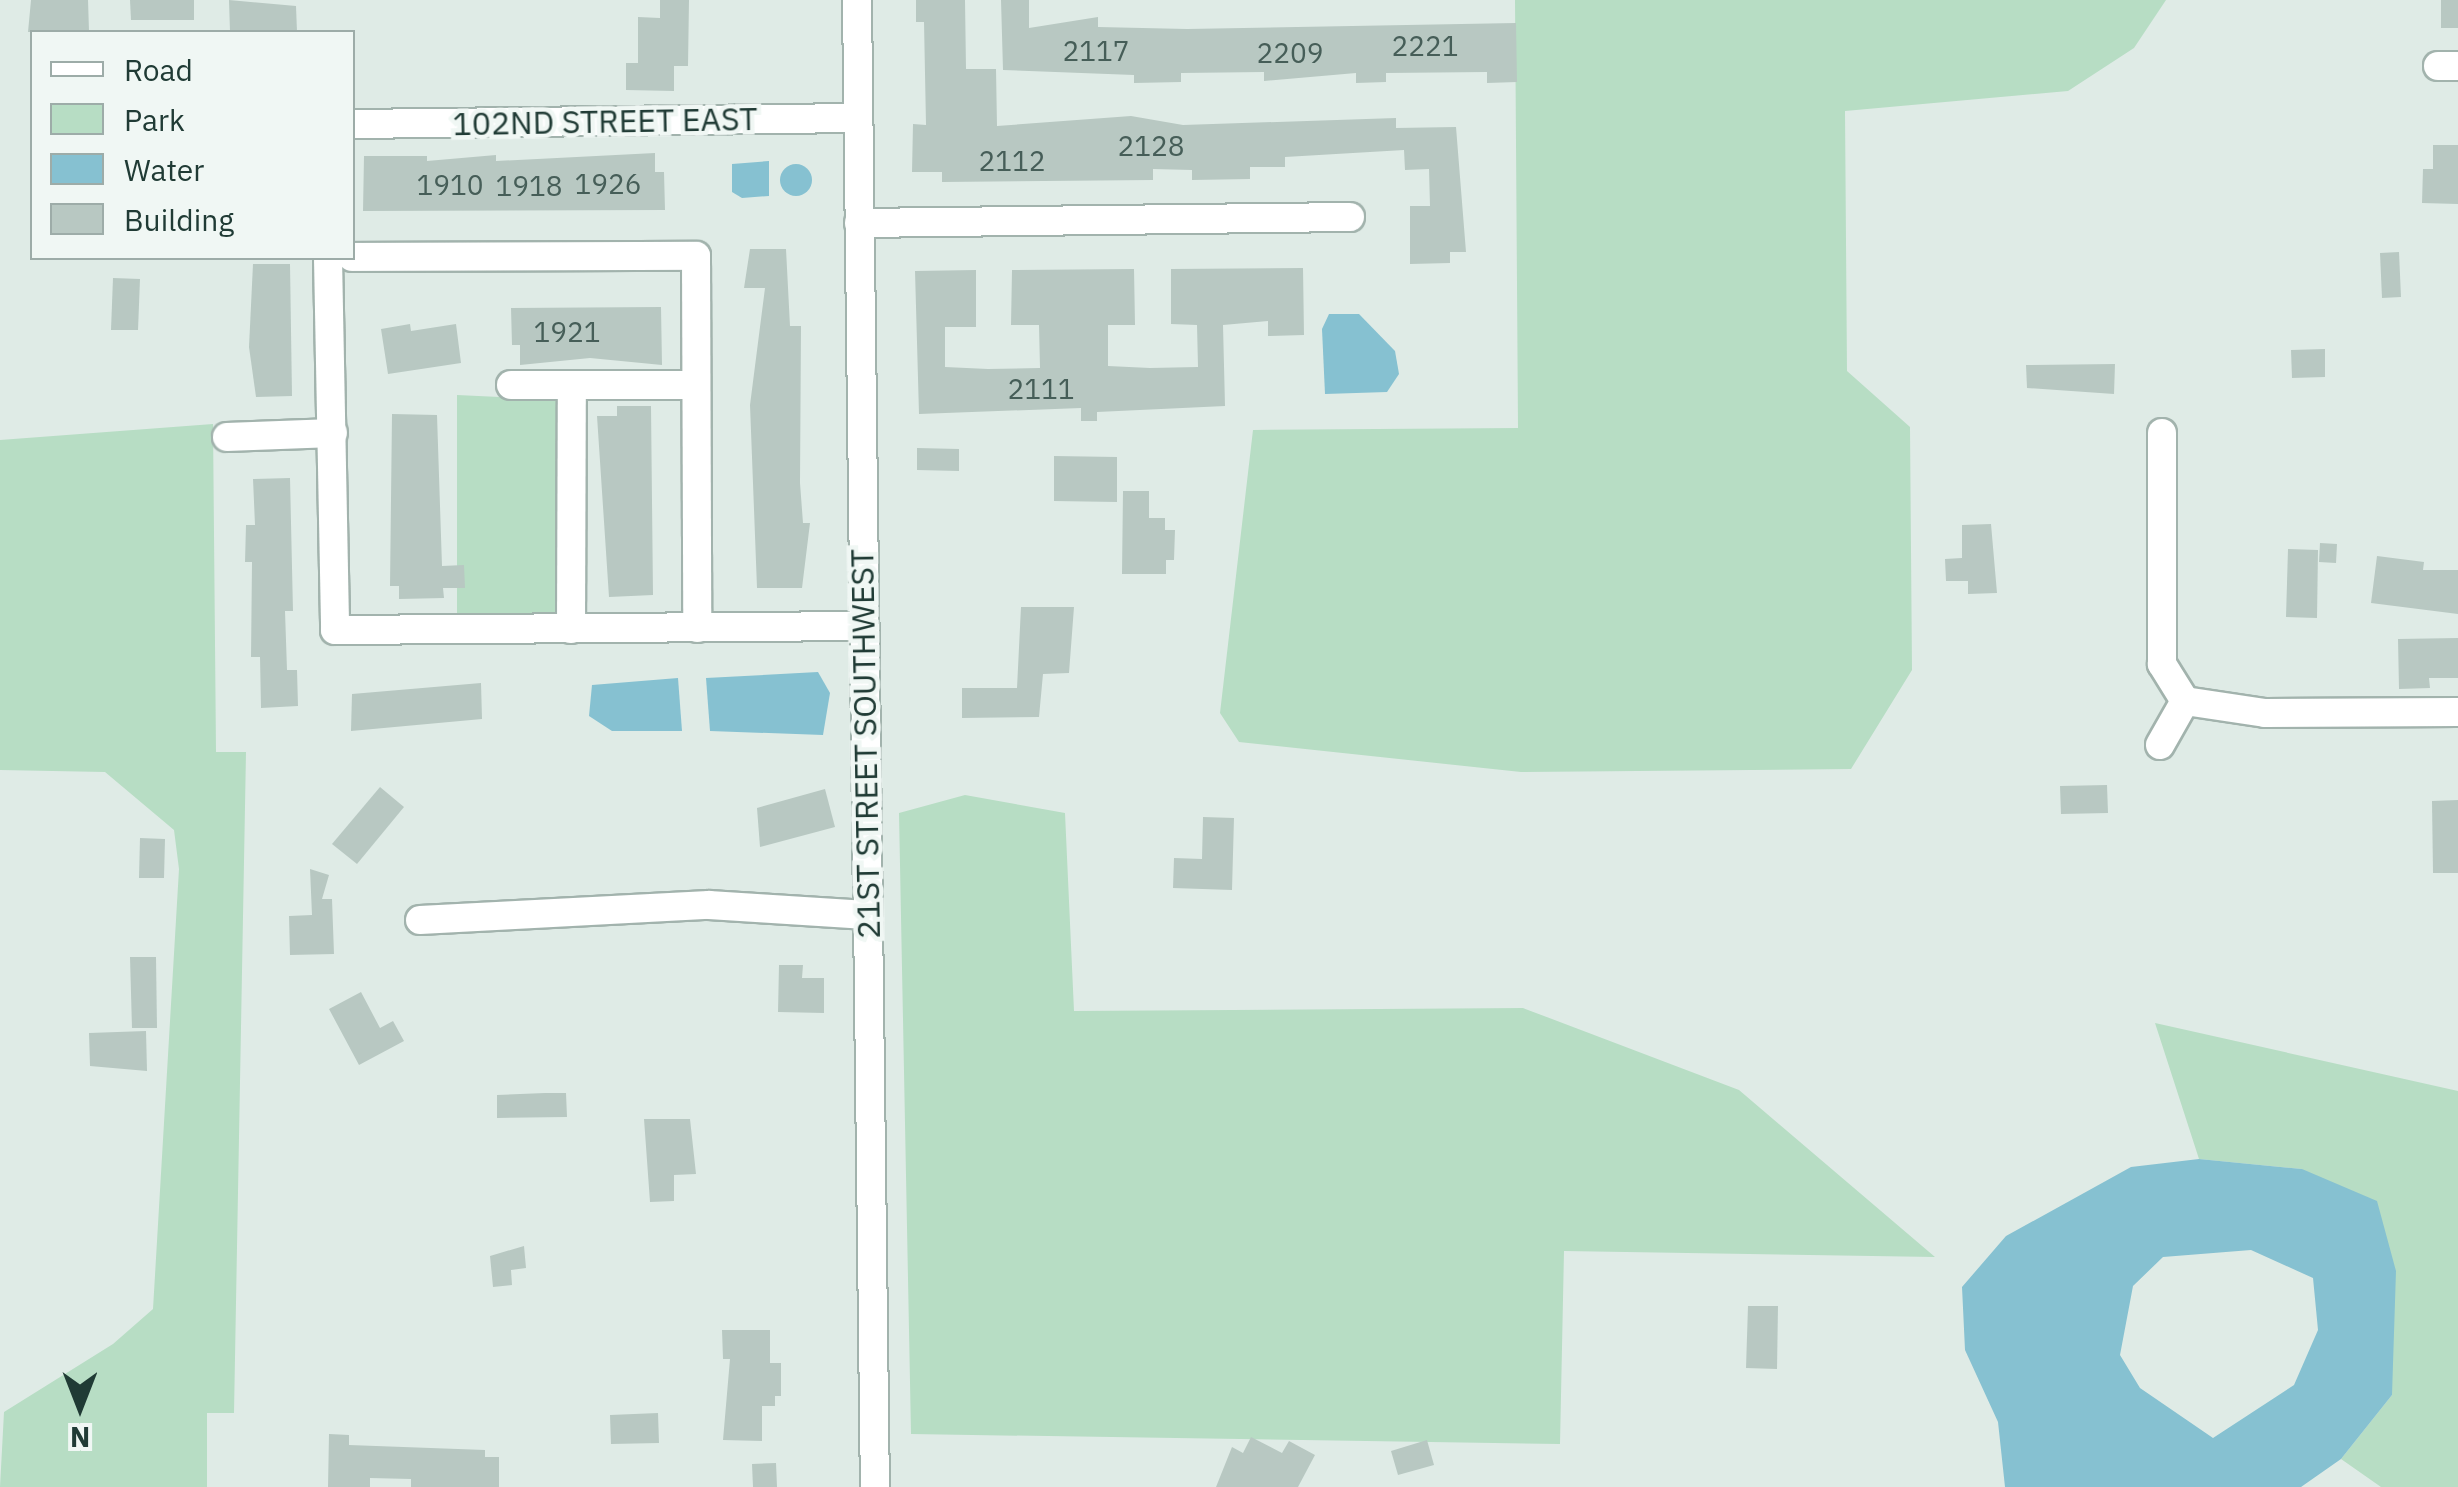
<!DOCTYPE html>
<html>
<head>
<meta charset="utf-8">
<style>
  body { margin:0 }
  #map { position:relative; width:2458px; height:1487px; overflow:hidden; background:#dfebe6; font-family:"IBM Plex Sans",sans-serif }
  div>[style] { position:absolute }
  .green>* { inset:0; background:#b7ddc4 }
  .water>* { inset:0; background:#86c1d1 }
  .round { border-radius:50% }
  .building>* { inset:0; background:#b8c8c2 }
  .roads { filter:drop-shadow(2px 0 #a2b3ad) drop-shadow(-2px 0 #a2b3ad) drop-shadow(0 2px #a2b3ad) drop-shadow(0 -2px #a2b3ad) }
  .minor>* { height:28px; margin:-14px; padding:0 14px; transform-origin:14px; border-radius:14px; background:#fff }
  span { translate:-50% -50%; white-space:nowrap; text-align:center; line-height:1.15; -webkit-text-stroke:9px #f0f7f4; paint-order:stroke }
  .number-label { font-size:28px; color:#465e58 }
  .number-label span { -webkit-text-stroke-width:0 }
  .street-label { font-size:32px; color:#203b35 }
  .legend { position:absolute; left:30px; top:30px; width:325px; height:230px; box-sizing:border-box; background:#f0f7f4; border:2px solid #9daca8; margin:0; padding:12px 18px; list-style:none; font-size:30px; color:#203b35 }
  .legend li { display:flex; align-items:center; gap:20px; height:50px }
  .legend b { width:50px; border:2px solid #9daca8 }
  .north { position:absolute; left:30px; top:1357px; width:100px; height:100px; -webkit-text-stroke:8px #f0f7f4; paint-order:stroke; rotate:180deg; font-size:28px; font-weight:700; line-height:40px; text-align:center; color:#203b35 }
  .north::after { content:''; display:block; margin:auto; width:35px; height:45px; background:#203b35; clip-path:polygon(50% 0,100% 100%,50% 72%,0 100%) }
</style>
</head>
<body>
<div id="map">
  <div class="green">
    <i style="clip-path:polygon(1515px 0,2166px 0,2134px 48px,2068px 91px,1845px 111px,1847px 371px,1910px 427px,1912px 670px,1851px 769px,1521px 772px,1239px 742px,1220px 713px,1253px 430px,1518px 428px)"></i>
    <i style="clip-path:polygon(457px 395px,558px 400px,564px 614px,457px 614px)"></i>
    <i style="clip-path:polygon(213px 424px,216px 752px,246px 752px,234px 1413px,207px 1413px,207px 1487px,0 1487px,4px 1412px,113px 1344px,153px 1309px,179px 869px,174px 830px,105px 772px,0 770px,0 440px)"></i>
    <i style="clip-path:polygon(965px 795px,1065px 813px,1074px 1011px,1523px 1008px,1739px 1090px,1935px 1257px,1564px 1251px,1560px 1444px,911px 1434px,899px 813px)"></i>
    <i style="clip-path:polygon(2155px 1023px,2458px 1091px,2458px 1487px,2381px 1487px,2341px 1459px,2392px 1395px,2302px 1169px,2199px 1159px)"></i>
  </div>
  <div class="water">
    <i style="clip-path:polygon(769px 161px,769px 196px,742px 198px,732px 192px,732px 164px)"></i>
    <i class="round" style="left:780px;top:164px;width:32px;height:32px"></i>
    <i style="clip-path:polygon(1329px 314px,1359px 314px,1395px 351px,1399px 374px,1387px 392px,1325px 394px,1322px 329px)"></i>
    <i style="clip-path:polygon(818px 672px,830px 693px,823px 735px,710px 731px,706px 678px)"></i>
    <i style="clip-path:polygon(678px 678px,682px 731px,612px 731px,589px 716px,592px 685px)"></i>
    <i style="clip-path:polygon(evenodd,2199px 1159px,2302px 1169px,2377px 1201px,2396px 1271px,2392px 1395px,2341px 1459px,2301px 1487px,2005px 1487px,1998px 1422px,1965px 1350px,1962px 1287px,2006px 1236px,2131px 1167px,2199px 1159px,2251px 1250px,2313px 1278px,2318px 1330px,2294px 1385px,2213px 1438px,2140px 1388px,2120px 1355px,2133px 1286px,2163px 1257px,2251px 1250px)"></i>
  </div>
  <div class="building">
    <i style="clip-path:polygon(31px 0,88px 0,89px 32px,28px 32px)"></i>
    <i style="clip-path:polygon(130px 0,194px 0,194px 20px,131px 20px)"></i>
    <i style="clip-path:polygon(229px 0,296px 6px,297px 32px,230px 32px)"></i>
    <i style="clip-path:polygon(660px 0,689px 0,688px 66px,674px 66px,674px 91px,626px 90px,626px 63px,638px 63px,638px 17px,660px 18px)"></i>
    <i style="clip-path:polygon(916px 0,965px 0,966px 69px,996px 69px,997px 126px,1131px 116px,1183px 125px,1396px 118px,1396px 128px,1456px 127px,1466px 252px,1450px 252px,1450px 263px,1410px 264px,1410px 206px,1430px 206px,1429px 169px,1405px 170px,1404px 150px,1285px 157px,1285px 167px,1250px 167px,1250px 179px,1192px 180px,1192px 170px,1153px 169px,1153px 180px,942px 182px,942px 172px,912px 172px,913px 124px,926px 125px,924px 22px,916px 22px)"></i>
    <i style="clip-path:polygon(1001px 0,1029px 0,1029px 28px,1098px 17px,1098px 27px,1187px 29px,1516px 23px,1517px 82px,1487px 83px,1487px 72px,1386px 73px,1386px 82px,1356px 83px,1356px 73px,1264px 81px,1264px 72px,1181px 73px,1181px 82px,1134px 83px,1134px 75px,1003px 70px)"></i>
    <i style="clip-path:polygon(2441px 0,2458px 0,2458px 28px,2441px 28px)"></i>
    <i style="clip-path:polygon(2433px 145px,2458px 145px,2458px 204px,2422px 203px,2423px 169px,2433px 169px)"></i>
    <i style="clip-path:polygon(655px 153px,655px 172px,664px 172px,665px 210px,363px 211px,364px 156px,427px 156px,427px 161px,496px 155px,496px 161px)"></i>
    <i style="clip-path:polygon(750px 249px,786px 249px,790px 326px,801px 326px,800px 483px,803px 523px,810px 523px,802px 588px,757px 588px,750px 405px,765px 288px,744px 288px)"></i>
    <i style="clip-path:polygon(2399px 252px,2401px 297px,2382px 298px,2380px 253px)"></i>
    <i style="clip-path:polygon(253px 264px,290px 264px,292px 396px,256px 397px,249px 347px)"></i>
    <i style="clip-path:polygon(1303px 268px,1304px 335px,1268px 336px,1268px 321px,1223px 325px,1225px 406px,1097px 412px,1097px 421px,1081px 421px,1081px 408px,919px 414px,915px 271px,976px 270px,976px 327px,945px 327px,945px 367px,988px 369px,1040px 368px,1039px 325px,1011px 325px,1012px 270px,1134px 269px,1135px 325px,1108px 325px,1108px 366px,1150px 368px,1198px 367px,1197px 325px,1171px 324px,1171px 269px)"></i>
    <i style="clip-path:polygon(113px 278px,140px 279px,138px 330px,111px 330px)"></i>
    <i style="clip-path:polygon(661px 307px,662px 365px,590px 358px,520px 365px,520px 345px,512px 345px,511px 308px)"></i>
    <i style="clip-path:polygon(410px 324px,411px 331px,456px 324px,461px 363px,388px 374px,381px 329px)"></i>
    <i style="clip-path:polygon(2325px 349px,2325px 377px,2292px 378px,2291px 350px)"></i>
    <i style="clip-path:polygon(2115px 364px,2114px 394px,2027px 388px,2026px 365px)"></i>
    <i style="clip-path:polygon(617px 406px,651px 406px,653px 595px,609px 597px,597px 416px,617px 416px)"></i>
    <i style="clip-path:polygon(392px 414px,437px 415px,442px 566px,464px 565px,465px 588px,443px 588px,444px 598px,399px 599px,399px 586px,390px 586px)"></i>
    <i style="clip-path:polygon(917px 448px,959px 449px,959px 471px,917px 470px)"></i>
    <i style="clip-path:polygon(1054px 456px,1117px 457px,1117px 502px,1054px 501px)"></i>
    <i style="clip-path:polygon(290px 478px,293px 611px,285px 611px,287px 670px,297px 670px,298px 706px,261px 708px,260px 657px,251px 657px,252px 562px,245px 562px,246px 525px,255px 525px,253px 479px)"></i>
    <i style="clip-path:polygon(1123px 491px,1149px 491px,1149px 518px,1165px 518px,1165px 530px,1175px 530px,1174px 560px,1166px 560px,1166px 574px,1122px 574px)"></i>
    <i style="clip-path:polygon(1991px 524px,1997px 593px,1968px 594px,1968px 581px,1946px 581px,1945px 559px,1962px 558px,1962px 525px)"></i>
    <i style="clip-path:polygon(2320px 543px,2337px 544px,2336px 563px,2319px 562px)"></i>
    <i style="clip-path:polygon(2288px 549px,2318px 550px,2317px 618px,2286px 617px)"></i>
    <i style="clip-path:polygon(2377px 556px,2424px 562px,2423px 570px,2458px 570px,2458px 614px,2371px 603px)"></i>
    <i style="clip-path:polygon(1021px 607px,1074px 607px,1069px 673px,1043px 674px,1039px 717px,962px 718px,962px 688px,1017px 688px)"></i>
    <i style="clip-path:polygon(2458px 638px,2458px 678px,2429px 678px,2430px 688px,2399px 689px,2398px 639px)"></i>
    <i style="clip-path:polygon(481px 683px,482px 719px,351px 731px,352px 694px)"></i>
    <i style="clip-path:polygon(2107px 785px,2108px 813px,2061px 814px,2060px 786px)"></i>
    <i style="clip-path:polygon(380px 787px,404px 807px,357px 864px,332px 844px)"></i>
    <i style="clip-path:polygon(825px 789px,835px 827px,760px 847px,757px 808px)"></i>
    <i style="clip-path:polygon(2458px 800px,2458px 873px,2433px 873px,2432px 801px)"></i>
    <i style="clip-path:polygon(1203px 817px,1234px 818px,1232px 890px,1173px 888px,1174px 858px,1202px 859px)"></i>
    <i style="clip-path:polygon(140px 838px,165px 839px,164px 878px,139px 878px)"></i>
    <i style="clip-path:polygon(310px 869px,329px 875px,322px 899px,332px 899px,334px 954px,290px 955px,289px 916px,312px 915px)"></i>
    <i style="clip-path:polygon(130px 957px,156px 957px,157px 1028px,132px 1028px)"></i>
    <i style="clip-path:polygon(779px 965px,803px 965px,802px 978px,824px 978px,824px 1013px,778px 1012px)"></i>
    <i style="clip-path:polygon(361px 992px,380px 1028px,393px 1021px,404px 1041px,359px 1065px,329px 1009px)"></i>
    <i style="clip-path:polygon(146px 1031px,147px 1071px,90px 1066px,89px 1033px)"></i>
    <i style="clip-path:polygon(545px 1093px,566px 1093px,567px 1117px,497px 1118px,497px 1095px)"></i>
    <i style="clip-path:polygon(644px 1119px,690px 1119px,696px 1174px,674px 1175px,674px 1201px,650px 1202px)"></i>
    <i style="clip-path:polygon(524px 1246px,526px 1268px,511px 1270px,512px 1285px,493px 1287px,490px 1256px)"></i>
    <i style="clip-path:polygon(1748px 1306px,1778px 1306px,1777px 1369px,1746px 1368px)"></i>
    <i style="clip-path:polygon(722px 1330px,770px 1330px,770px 1363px,781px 1363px,781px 1396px,775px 1396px,775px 1406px,762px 1406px,762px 1441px,723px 1440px,730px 1359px,723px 1359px)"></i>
    <i style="clip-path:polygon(658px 1413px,659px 1443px,611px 1444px,610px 1415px)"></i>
    <i style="clip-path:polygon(329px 1434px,349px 1435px,349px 1445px,485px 1450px,485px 1457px,499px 1457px,499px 1487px,411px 1487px,411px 1479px,370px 1478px,370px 1487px,328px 1487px)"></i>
    <i style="clip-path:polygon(1251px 1437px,1282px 1453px,1289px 1441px,1315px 1455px,1298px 1487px,1216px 1487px,1232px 1447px,1243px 1453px)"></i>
    <i style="clip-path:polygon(1427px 1440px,1434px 1465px,1398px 1475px,1391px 1451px)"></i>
    <i style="clip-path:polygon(776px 1463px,777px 1487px,753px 1487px,752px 1464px)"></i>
  </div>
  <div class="roads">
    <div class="minor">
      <i style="left:857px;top:0;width:1487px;rotate:89.31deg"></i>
      <i style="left:2438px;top:66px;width:20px"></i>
      <i style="left:352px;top:124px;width:506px;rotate:-0.68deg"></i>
      <i style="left:859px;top:223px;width:491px;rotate:-0.7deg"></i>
      <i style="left:352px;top:257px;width:344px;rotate:-0.2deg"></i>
      <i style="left:696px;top:256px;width:372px;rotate:89.8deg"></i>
      <i style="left:328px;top:258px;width:372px;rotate:88.9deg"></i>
      <i style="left:335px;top:630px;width:529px;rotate:-0.43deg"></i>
      <i style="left:511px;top:385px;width:185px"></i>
      <i style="left:227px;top:437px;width:106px;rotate:-2.2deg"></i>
      <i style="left:571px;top:629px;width:244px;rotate:-89.8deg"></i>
      <i style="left:2185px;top:701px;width:81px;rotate:8.5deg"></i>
      <i style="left:2265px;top:713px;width:193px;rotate:-0.3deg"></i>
      <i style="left:2160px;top:745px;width:51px;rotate:-60.4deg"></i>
      <i style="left:2185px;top:701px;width:44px;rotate:-121.9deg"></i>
      <i style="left:2162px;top:664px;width:231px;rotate:-90deg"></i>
      <i style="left:420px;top:920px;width:289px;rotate:-3deg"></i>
      <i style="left:709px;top:905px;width:158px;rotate:3.6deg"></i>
    </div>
  </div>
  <div class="number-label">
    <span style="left:1425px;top:46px">2221</span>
    <span style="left:1096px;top:51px">2117</span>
    <span style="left:1290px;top:53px">2209</span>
    <span style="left:1151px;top:146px">2128</span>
    <span style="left:1012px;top:161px">2112</span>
    <span style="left:608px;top:184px">1926</span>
    <span style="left:450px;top:185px">1910</span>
    <span style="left:529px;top:186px">1918</span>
    <span style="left:567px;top:332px">1921</span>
    <span style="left:1041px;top:389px">2111</span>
  </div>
  <div class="street-label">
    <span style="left:605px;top:121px;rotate:-1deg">102ND STREET EAST</span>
    <span style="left:865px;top:744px;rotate:-91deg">21ST STREET SOUTHWEST</span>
  </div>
  <ul class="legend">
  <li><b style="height:12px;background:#fff"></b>Road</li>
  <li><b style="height:28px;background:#b7ddc4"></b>Park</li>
  <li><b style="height:28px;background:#86c1d1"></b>Water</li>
  <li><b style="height:28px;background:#b8c8c2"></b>Building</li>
  </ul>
  <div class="north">N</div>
</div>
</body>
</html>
